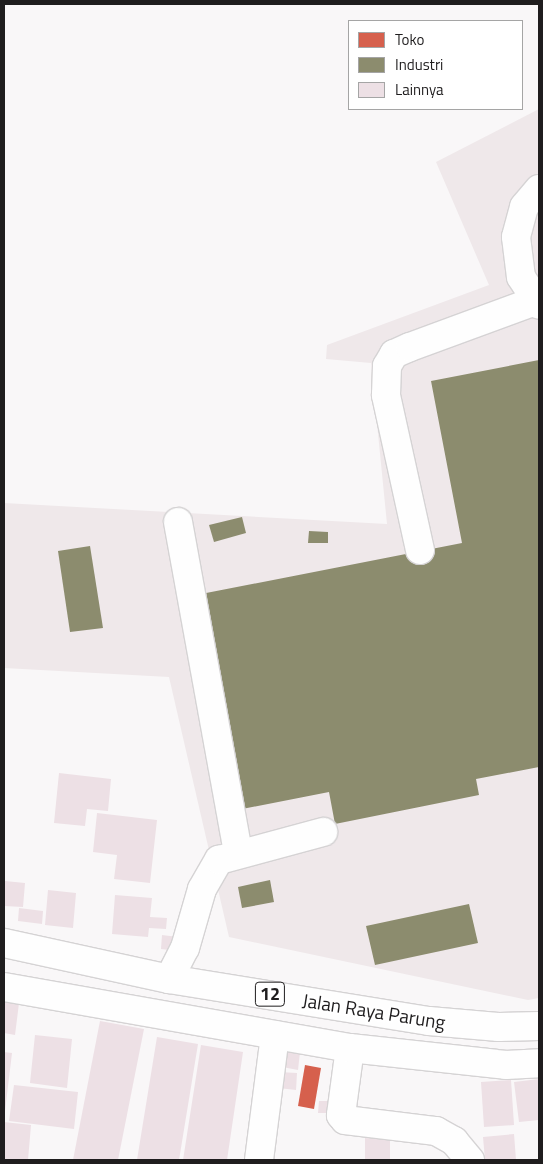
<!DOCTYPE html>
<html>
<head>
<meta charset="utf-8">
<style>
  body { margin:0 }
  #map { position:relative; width:543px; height:1164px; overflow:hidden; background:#f9f7f8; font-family:"Titillium Web",sans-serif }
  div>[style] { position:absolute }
  .built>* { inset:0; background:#efe8ea }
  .shops>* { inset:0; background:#d6604d }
  .industry>* { inset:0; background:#8c8c6e }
  .building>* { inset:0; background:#ede0e5 }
  .roads { filter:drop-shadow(1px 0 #d5d3d4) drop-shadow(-1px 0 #d5d3d4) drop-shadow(0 1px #d5d3d4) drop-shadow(0 -1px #d5d3d4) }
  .minor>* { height:28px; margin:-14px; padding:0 14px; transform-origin:14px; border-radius:14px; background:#fefefe }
  .highway>* { height:28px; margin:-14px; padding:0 14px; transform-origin:14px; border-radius:14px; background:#fefefe }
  span { translate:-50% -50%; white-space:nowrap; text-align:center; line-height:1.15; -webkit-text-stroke:5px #fff; paint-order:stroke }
  .shield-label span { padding:1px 4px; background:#fff; border:1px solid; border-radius:4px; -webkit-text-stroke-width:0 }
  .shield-label { font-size:18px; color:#1f1d1e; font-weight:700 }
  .street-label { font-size:19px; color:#1f1d1e }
  .frame { position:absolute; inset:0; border:5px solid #1f1d1e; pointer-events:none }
  .legend { position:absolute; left:348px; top:20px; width:175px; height:90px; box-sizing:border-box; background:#fff; border:1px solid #a5a5a5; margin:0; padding:6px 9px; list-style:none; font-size:15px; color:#1f1d1e }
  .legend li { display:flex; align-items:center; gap:10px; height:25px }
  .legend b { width:25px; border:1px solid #a5a5a5 }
</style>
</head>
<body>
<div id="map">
  <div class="built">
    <i style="clip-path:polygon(539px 109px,539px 998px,528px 1000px,229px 937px,169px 677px,4px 668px,4px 503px,387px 524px,371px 363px,326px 359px,327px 345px,489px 285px,436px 162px)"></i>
  </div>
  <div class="shops">
    <i style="clip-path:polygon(305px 1065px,321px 1068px,314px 1109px,298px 1106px)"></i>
  </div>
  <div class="industry">
    <i style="clip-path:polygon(539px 360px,539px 767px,476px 779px,479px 795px,335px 824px,329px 792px,242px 809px,201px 594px,462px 543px,431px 381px)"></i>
    <i style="clip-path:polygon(242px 517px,246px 533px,214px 542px,209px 525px)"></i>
    <i style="clip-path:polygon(309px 531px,328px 532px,328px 543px,308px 543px)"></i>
    <i style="clip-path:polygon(90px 546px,103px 628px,70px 632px,58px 551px)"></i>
    <i style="clip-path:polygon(270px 880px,274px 902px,242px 908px,238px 887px)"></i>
    <i style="clip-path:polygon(469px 904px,478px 943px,375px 965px,366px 926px)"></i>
  </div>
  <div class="building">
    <i style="clip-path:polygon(59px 773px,111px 779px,108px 811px,87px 809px,85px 826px,54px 823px)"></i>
    <i style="clip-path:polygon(97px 813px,157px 820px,150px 883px,114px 879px,117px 855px,93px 852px)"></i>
    <i style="clip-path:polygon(5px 881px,25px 883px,23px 907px,4px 906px)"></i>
    <i style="clip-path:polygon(48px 890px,76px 893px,73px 928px,45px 925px)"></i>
    <i style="clip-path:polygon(115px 895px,152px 898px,150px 917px,167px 918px,166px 929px,149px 928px,148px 937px,112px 934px)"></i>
    <i style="clip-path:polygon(19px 908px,43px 911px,42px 924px,18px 921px)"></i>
    <i style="clip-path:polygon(162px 935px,178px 937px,177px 951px,161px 949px)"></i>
    <i style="clip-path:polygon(4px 1002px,19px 1003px,15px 1035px,4px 1033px)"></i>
    <i style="clip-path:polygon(100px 1021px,144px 1029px,118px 1160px,73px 1160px)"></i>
    <i style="clip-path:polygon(35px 1035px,72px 1039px,67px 1088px,30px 1083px)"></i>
    <i style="clip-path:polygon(157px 1037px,198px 1044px,179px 1160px,137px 1160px)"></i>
    <i style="clip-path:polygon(201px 1045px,243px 1052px,227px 1160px,183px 1160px)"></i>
    <i style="clip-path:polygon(279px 1049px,300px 1052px,298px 1070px,277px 1066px)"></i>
    <i style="clip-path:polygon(4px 1052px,12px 1053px,5px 1111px,4px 1111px)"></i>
    <i style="clip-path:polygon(279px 1072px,297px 1073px,296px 1090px,278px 1088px)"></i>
    <i style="clip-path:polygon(539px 1079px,539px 1120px,519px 1122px,514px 1082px)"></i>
    <i style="clip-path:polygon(511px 1080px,514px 1125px,484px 1127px,481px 1082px)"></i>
    <i style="clip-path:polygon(14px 1085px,78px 1092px,74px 1129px,9px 1121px)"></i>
    <i style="clip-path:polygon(319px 1101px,330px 1101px,328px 1113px,318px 1113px)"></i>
    <i style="clip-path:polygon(4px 1122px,31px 1125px,28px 1160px,4px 1160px)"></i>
    <i style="clip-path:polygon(514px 1134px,516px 1160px,485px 1160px,483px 1137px)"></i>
    <i style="clip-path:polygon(365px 1138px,390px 1139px,390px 1160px,365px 1160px)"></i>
  </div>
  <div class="roads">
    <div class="minor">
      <i style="left:539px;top:189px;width:23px;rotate:130deg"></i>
      <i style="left:524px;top:207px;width:31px;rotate:105deg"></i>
      <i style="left:516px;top:237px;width:40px;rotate:82.9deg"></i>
      <i style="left:521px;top:277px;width:33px;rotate:57deg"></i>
      <i style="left:178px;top:522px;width:335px;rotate:79.7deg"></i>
      <i style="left:420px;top:550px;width:159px;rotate:-102.4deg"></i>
      <i style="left:386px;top:395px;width:29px;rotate:-88deg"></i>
      <i style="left:387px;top:366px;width:14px;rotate:-60deg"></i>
      <i style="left:394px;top:354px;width:17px;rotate:-24deg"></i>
      <i style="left:410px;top:347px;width:133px;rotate:-20.2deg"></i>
      <i style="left:169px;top:979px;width:35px;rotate:-63deg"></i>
      <i style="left:185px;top:948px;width:61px;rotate:-73.9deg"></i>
      <i style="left:202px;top:889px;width:34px;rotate:-60deg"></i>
      <i style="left:219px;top:860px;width:108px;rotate:-15.1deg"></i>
      <i style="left:350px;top:1048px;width:68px;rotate:97.7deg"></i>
      <i style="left:341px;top:1115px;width:6px;rotate:51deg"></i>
      <i style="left:345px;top:1120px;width:92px;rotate:6.9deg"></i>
      <i style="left:436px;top:1131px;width:21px;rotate:29deg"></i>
      <i style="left:454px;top:1141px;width:25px;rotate:50deg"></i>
      <i style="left:259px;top:1160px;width:126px;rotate:-82.7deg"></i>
    </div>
    <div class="highway">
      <i style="left:4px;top:943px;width:169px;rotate:12.3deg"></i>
      <i style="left:169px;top:979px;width:263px;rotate:9.2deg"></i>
      <i style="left:429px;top:1021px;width:70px;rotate:4.9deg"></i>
      <i style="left:499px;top:1027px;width:40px;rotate:-1.4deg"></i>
      <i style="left:4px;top:987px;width:351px;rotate:10deg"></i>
      <i style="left:350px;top:1048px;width:157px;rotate:6.2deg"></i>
      <i style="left:506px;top:1065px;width:33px;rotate:-3deg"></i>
    </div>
  </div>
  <div class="shield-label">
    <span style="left:270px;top:994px">12</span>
  </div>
  <div class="street-label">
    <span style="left:374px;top:1011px;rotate:9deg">Jalan Raya Parung</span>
  </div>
  <div class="frame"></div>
  <ul class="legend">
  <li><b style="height:14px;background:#d6604d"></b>Toko</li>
  <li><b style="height:14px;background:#8c8c6e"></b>Industri</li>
  <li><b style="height:14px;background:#ede0e5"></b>Lainnya</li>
  </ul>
</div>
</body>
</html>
